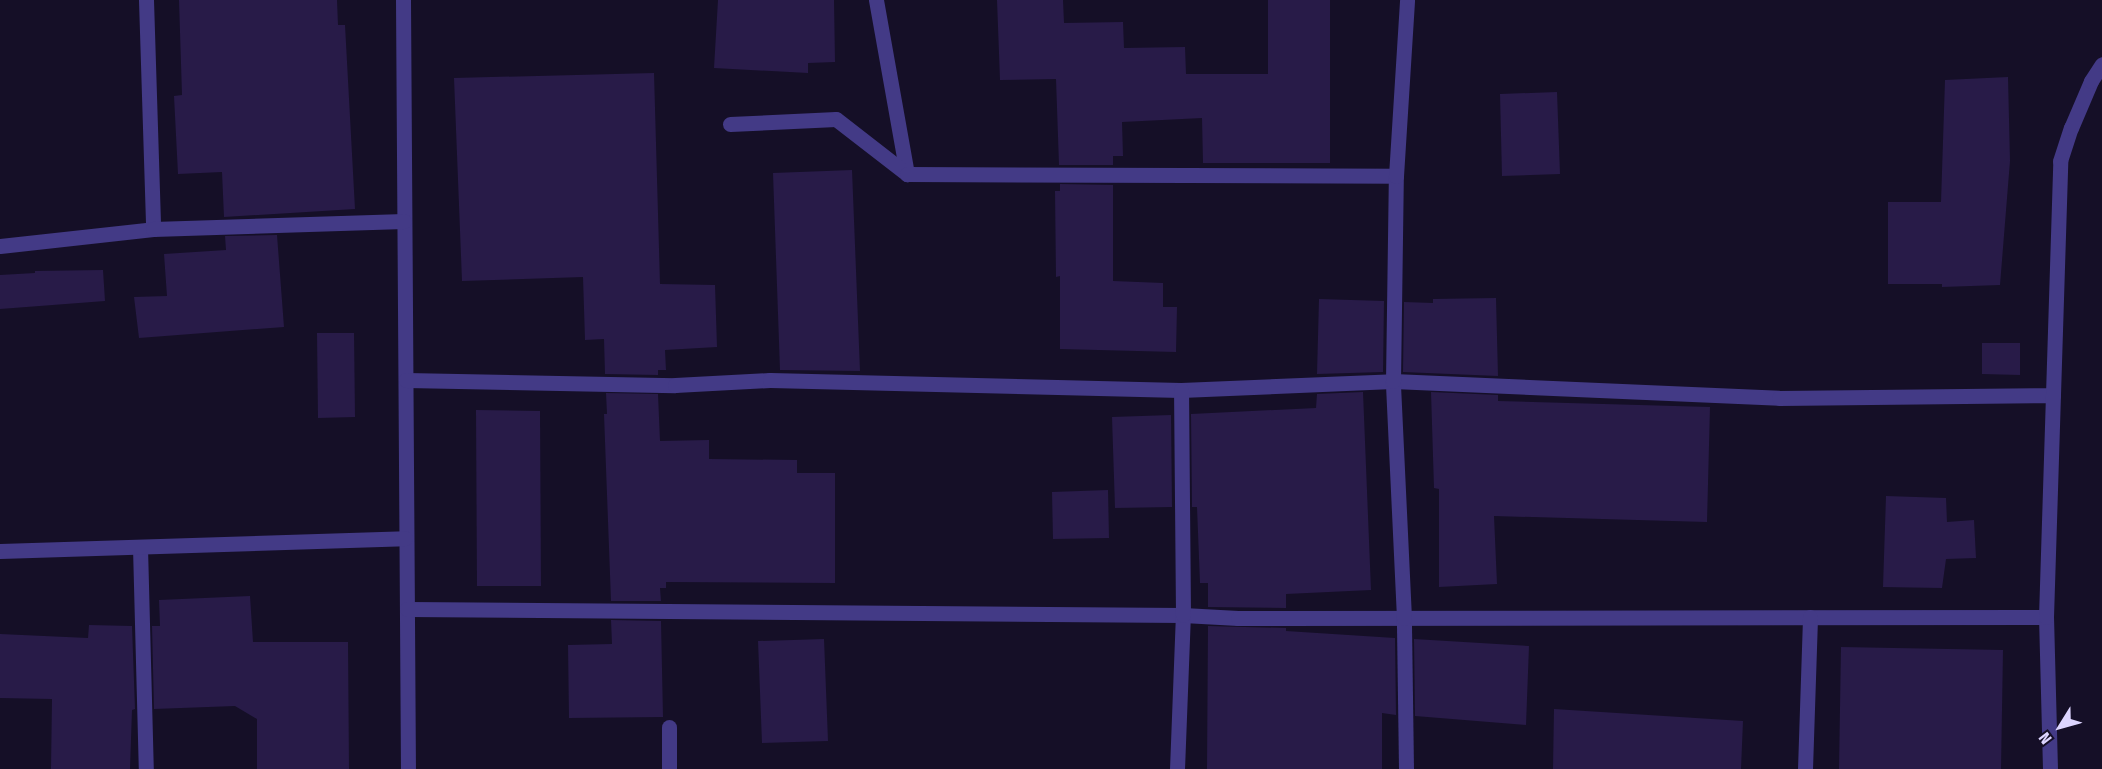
<!DOCTYPE html>
<html>
<head>
<meta charset="utf-8">
<style>
  body { margin:0 }
  #map { position:relative; width:2102px; height:769px; overflow:hidden; background:#150f27; font-family:"Fira Sans Condensed",sans-serif }
  div>[style] { position:absolute }
  .building>* { inset:0; background:#281b48 }
  .minor>* { height:15px; margin:-7.5px; padding:0 7.5px; transform-origin:7.5px; border-radius:7.5px; background:#433a86 }
  span { translate:-50% -50%; white-space:nowrap; text-align:center; line-height:1.15; -webkit-text-stroke:6px #150f27; paint-order:stroke }
  .north { position:absolute; left:2030px; top:697px; width:60px; height:60px; -webkit-text-stroke:4px #150f27; paint-order:stroke; rotate:233deg; font-size:16px; font-weight:700; line-height:24px; text-align:center; color:#ddd5ff }
  .north::after { content:''; display:block; margin:auto; width:21px; height:27px; background:#ddd5ff; clip-path:polygon(50% 0,100% 100%,50% 72%,0 100%) }
</style>
</head>
<body>
<div id="map">
  <div class="building">
    <i style="clip-path:polygon(179px 0,337px 0,338px 25px,345px 25px,355px 209px,224px 217px,222px 172px,178px 174px,174px 96px,182px 95px)"></i>
    <i style="clip-path:polygon(718px 0,834px 0,835px 62px,808px 63px,808px 73px,714px 68px)"></i>
    <i style="clip-path:polygon(997px 0,1063px 0,1064px 23px,1123px 22px,1124px 48px,1185px 47px,1186px 74px,1268px 74px,1268px 0,1330px 0,1330px 163px,1203px 163px,1202px 118px,1122px 122px,1123px 156px,1113px 156px,1113px 165px,1059px 165px,1056px 79px,1000px 80px)"></i>
    <i style="clip-path:polygon(654px 73px,660px 284px,715px 285px,717px 347px,665px 350px,666px 370px,658px 370px,658px 375px,605px 374px,604px 339px,585px 340px,583px 277px,462px 281px,454px 78px)"></i>
    <i style="clip-path:polygon(2008px 77px,2010px 161px,2000px 285px,1942px 287px,1942px 284px,1888px 284px,1888px 202px,1941px 202px,1945px 80px)"></i>
    <i style="clip-path:polygon(1557px 92px,1560px 174px,1502px 176px,1500px 94px)"></i>
    <i style="clip-path:polygon(852px 170px,860px 371px,780px 370px,773px 173px)"></i>
    <i style="clip-path:polygon(1060px 184px,1113px 185px,1113px 281px,1163px 283px,1163px 307px,1177px 307px,1176px 352px,1060px 349px,1060px 276px,1056px 277px,1055px 191px,1060px 191px)"></i>
    <i style="clip-path:polygon(277px 235px,284px 327px,139px 338px,134px 297px,167px 296px,164px 254px,226px 250px,225px 236px)"></i>
    <i style="clip-path:polygon(103px 270px,105px 301px,0 309px,0 275px,35px 273px,35px 271px)"></i>
    <i style="clip-path:polygon(1496px 298px,1498px 376px,1403px 372px,1404px 302px,1433px 303px,1433px 299px)"></i>
    <i style="clip-path:polygon(1319px 299px,1384px 301px,1383px 372px,1317px 374px)"></i>
    <i style="clip-path:polygon(317px 333px,354px 333px,355px 417px,318px 418px)"></i>
    <i style="clip-path:polygon(1982px 343px,2020px 343px,2020px 375px,1982px 374px)"></i>
    <i style="clip-path:polygon(1363px 392px,1371px 590px,1286px 594px,1286px 608px,1208px 607px,1208px 583px,1200px 583px,1197px 507px,1192px 507px,1191px 414px,1316px 408px,1317px 394px)"></i>
    <i style="clip-path:polygon(1431px 392px,1498px 395px,1498px 401px,1710px 407px,1707px 522px,1494px 516px,1497px 584px,1439px 587px,1439px 489px,1434px 488px)"></i>
    <i style="clip-path:polygon(606px 393px,658px 394px,660px 441px,709px 440px,709px 459px,797px 460px,797px 473px,835px 473px,835px 583px,666px 582px,666px 588px,660px 588px,661px 601px,611px 601px,604px 414px,607px 414px)"></i>
    <i style="clip-path:polygon(476px 410px,540px 411px,541px 586px,477px 586px)"></i>
    <i style="clip-path:polygon(1171px 415px,1172px 507px,1115px 508px,1112px 417px)"></i>
    <i style="clip-path:polygon(1108px 490px,1109px 538px,1053px 539px,1052px 492px)"></i>
    <i style="clip-path:polygon(1886px 496px,1946px 498px,1947px 522px,1974px 520px,1976px 558px,1946px 559px,1942px 588px,1883px 587px)"></i>
    <i style="clip-path:polygon(250px 596px,253px 642px,348px 642px,349px 769px,257px 769px,257px 719px,235px 706px,154px 709px,152px 626px,160px 626px,159px 600px)"></i>
    <i style="clip-path:polygon(611px 620px,661px 621px,663px 717px,569px 718px,568px 645px,612px 644px)"></i>
    <i style="clip-path:polygon(89px 625px,132px 626px,135px 709px,132px 710px,130px 769px,51px 769px,52px 699px,0 698px,0 634px,88px 638px)"></i>
    <i style="clip-path:polygon(1208px 626px,1286px 628px,1286px 631px,1395px 638px,1396px 715px,1382px 713px,1382px 769px,1207px 769px)"></i>
    <i style="clip-path:polygon(824px 639px,828px 741px,762px 743px,758px 641px)"></i>
    <i style="clip-path:polygon(1414px 639px,1529px 646px,1526px 725px,1415px 716px)"></i>
    <i style="clip-path:polygon(1841px 647px,2003px 650px,2001px 769px,1839px 769px)"></i>
    <i style="clip-path:polygon(1554px 709px,1743px 721px,1741px 769px,1553px 769px)"></i>
  </div>
  <div class="minor">
    <i style="left:146px;top:0;width:229px;rotate:88.2deg"></i>
    <i style="left:403px;top:0;width:769px;rotate:89.63deg"></i>
    <i style="left:876px;top:0;width:177px;rotate:79.9deg"></i>
    <i style="left:730px;top:124px;width:106px;rotate:-2.7deg"></i>
    <i style="left:836px;top:119px;width:90px;rotate:37.8deg"></i>
    <i style="left:907px;top:174px;width:489px;rotate:0.2deg"></i>
    <i style="left:0;top:246px;width:154px;rotate:-6.3deg"></i>
    <i style="left:153px;top:229px;width:251px;rotate:-1.8deg"></i>
    <i style="left:406px;top:380px;width:269px;rotate:1.1deg"></i>
    <i style="left:675px;top:385px;width:95px;rotate:-3deg"></i>
    <i style="left:770px;top:380px;width:411px;rotate:1.4deg"></i>
    <i style="left:1181px;top:390px;width:212px;rotate:-2.4deg"></i>
    <i style="left:1393px;top:381px;width:386px;rotate:2.5deg"></i>
    <i style="left:1779px;top:398px;width:274px;rotate:-0.6deg"></i>
    <i style="left:140px;top:547px;width:222px;rotate:88.5deg"></i>
    <i style="left:0;top:551px;width:405px;rotate:-1.8deg"></i>
    <i style="left:407px;top:609px;width:776px;rotate:0.44deg"></i>
    <i style="left:1183px;top:615px;width:55px;rotate:3.1deg"></i>
    <i style="left:1238px;top:618px;width:808px;rotate:-0.07deg"></i>
    <i style="left:669px;top:769px;width:42px;rotate:-90deg"></i>
    <i style="left:1177px;top:769px;width:154px;rotate:-87.8deg"></i>
    <i style="left:1183px;top:615px;width:225px;rotate:-90.5deg"></i>
    <i style="left:1406px;top:769px;width:151px;rotate:-90.8deg"></i>
    <i style="left:1404px;top:618px;width:237px;rotate:-92.7deg"></i>
    <i style="left:1393px;top:381px;width:205px;rotate:-89.2deg"></i>
    <i style="left:1396px;top:176px;width:176px;rotate:-86.4deg"></i>
    <i style="left:1805px;top:769px;width:152px;rotate:-88.1deg"></i>
    <i style="left:2050px;top:769px;width:152px;rotate:-91.5deg"></i>
    <i style="left:2046px;top:617px;width:456px;rotate:-88.2deg"></i>
    <i style="left:2060px;top:161px;width:35px;rotate:-72deg"></i>
    <i style="left:2071px;top:128px;width:51px;rotate:-66.9deg"></i>
    <i style="left:2091px;top:81px;width:20px;rotate:-57deg"></i>
  </div>
  <div class="north">N</div>
</div>
</body>
</html>
